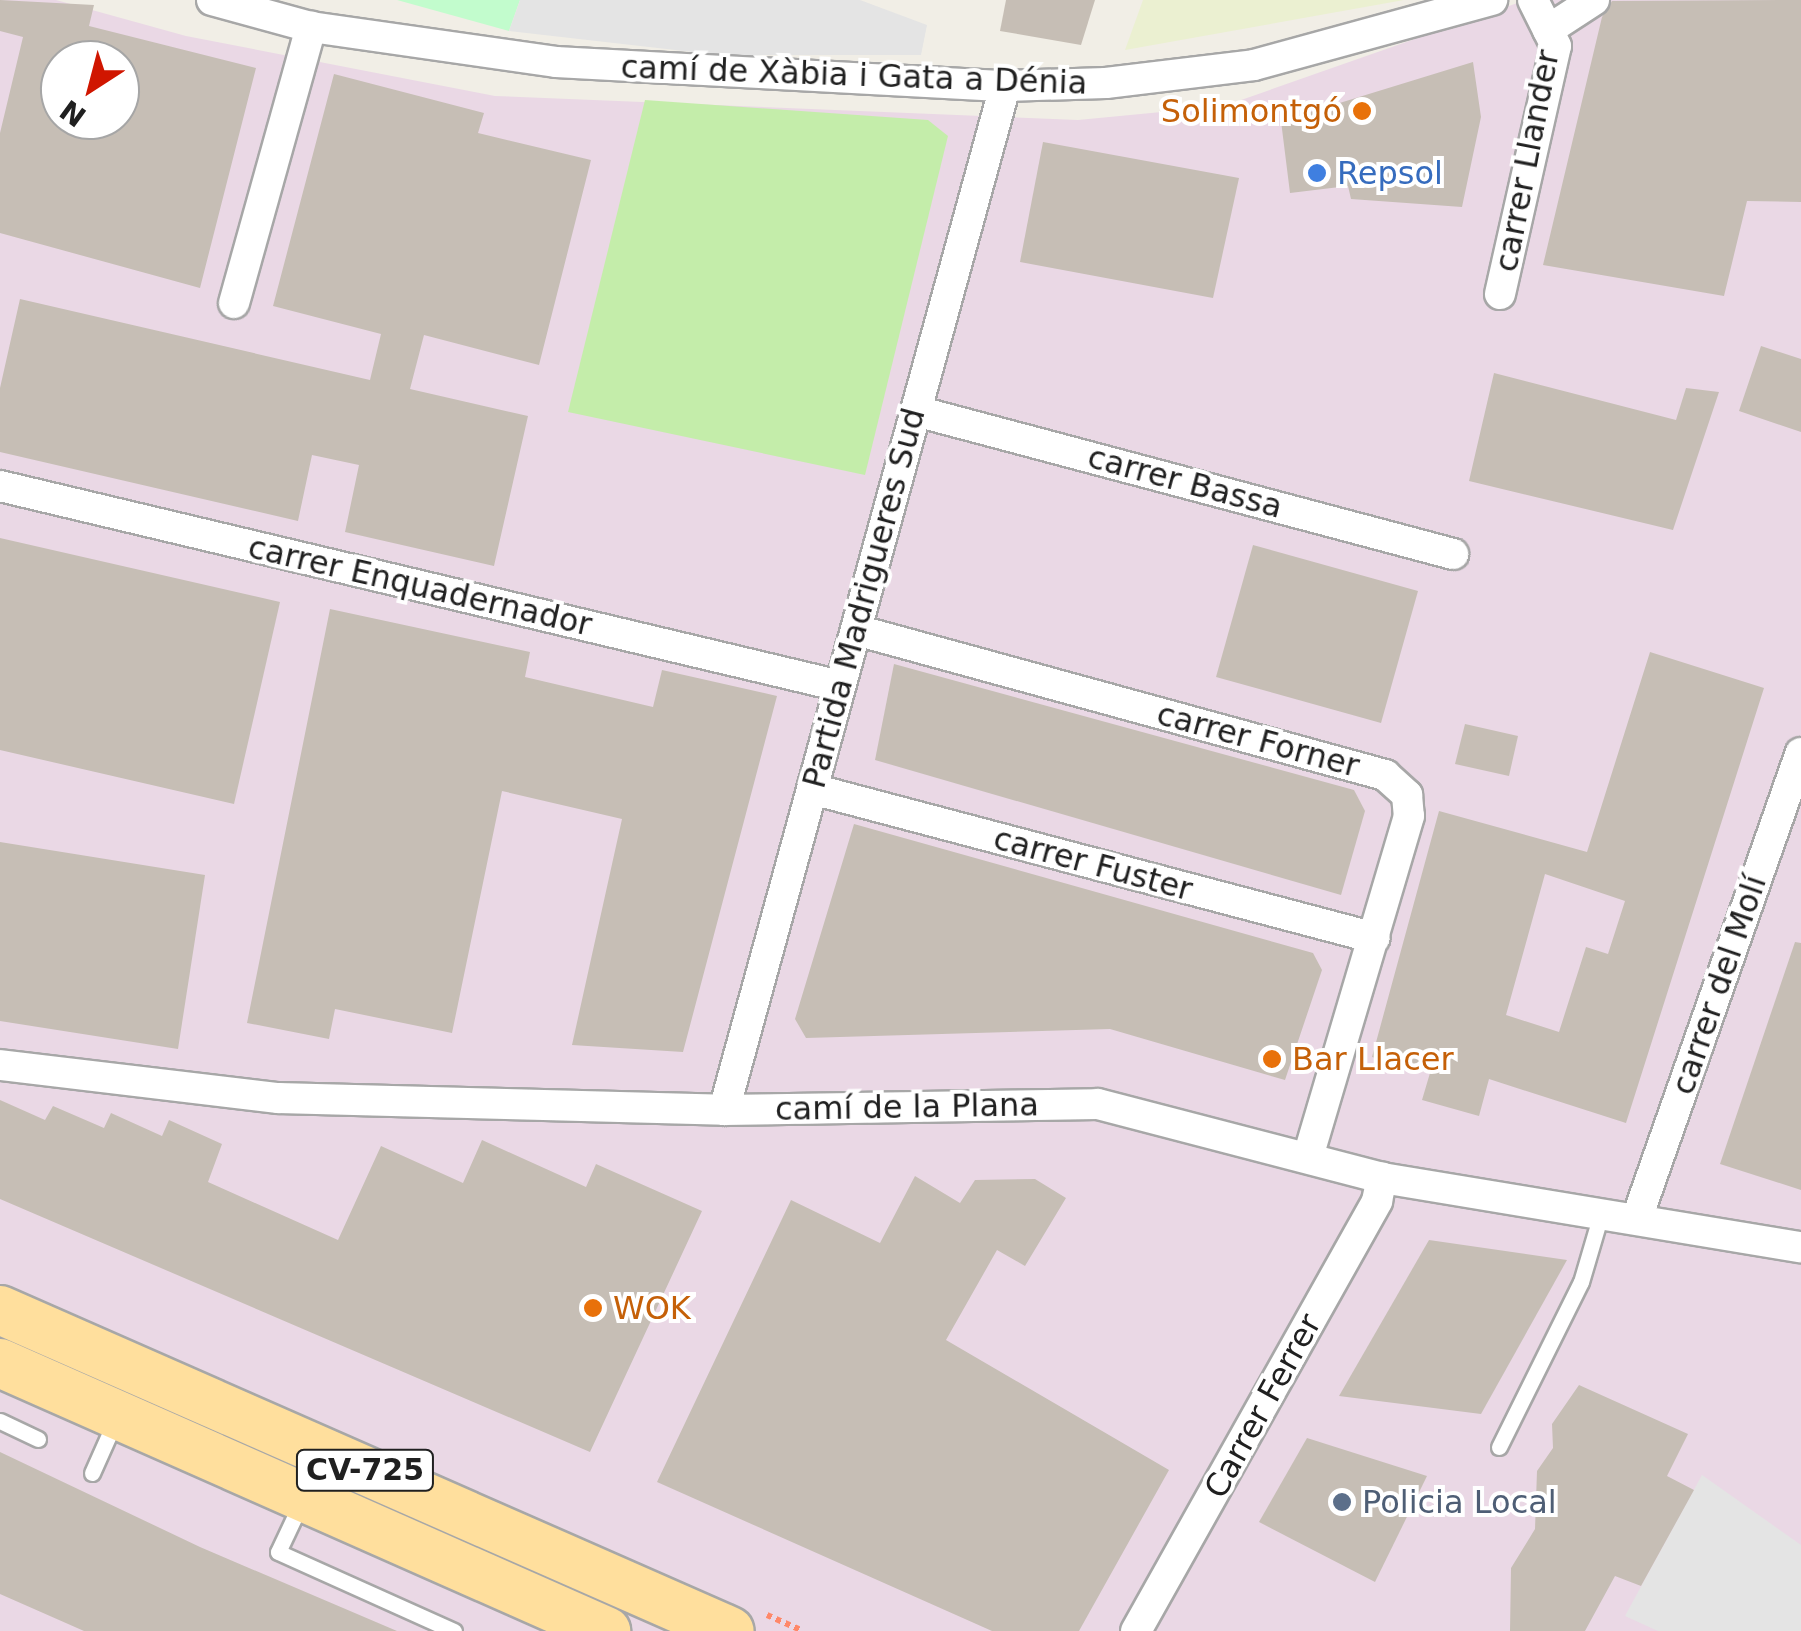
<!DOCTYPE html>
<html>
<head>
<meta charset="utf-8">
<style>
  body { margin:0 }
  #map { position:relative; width:1801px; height:1631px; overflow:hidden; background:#f1eee6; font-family:"DejaVu Sans",sans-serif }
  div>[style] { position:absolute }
  .industrial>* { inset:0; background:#ead8e5 }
  .farmland>* { inset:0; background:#ebf0d1 }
  .grass>* { inset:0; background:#c4edaa }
  .park>* { inset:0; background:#c2fccd }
  .parking>* { inset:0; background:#e4e4e4 }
  .building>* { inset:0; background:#c6beb5 }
  .path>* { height:6px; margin-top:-3px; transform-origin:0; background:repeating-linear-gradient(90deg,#ff8869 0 5px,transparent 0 10px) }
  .roads { filter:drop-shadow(2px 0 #a7a7a7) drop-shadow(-2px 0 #a7a7a7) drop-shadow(0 2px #a7a7a7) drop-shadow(0 -2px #a7a7a7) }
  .service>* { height:15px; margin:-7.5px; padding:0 7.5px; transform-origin:7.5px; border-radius:7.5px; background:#fff }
  .minor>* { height:30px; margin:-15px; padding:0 15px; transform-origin:15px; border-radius:15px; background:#fff }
  .primary>* { height:48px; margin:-24px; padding:0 24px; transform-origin:24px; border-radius:24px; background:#ffdf9d }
  .dots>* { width:28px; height:28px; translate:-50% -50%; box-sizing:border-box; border:5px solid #fff; border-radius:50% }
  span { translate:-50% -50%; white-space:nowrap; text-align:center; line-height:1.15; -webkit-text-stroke:8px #fff; paint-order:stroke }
  .shield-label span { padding:2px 8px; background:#fff; border:2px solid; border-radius:8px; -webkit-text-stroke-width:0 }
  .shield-label { font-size:30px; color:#202020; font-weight:700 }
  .street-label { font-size:32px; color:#202020 }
  .food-label { font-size:32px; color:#c56008 }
  .right { translate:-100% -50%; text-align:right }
  .left { translate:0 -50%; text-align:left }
  .shop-label { font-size:32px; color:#366cbe }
  .service-label { font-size:32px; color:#4e5e75 }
  .north { position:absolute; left:40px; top:40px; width:100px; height:100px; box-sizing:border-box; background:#fff; border:2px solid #a6a6a6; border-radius:50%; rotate:216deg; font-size:28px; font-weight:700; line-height:40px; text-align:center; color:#202020 }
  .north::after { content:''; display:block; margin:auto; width:35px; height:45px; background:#d01600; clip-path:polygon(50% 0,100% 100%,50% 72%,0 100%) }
</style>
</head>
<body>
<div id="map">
  <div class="industrial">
    <i style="clip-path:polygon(evenodd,0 0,56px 0,186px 36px,495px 96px,1078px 120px,1224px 106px,1526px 0,1801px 0,1801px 1631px,0 1631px,0 0,60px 60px,120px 60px,120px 120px,60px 120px,60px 60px)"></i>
  </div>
  <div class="farmland">
    <i style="clip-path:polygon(1143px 0,1404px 0,1125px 50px)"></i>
  </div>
  <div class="grass">
    <i style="clip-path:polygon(645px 100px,928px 120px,948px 136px,865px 475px,568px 412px)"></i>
  </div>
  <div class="park">
    <i style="clip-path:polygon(397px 0,520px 0,509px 31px)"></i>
  </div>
  <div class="parking">
    <i style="clip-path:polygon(520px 0,860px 0,927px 25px,921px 55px,719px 55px,509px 31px)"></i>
    <i style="clip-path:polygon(1702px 1475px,1801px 1545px,1801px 1631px,1658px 1631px,1625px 1616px)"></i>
  </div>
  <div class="building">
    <i style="clip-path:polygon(evenodd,0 0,94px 5px,89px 26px,256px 68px,200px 288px,0 233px,0 133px,23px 37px,0 31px,0 0,60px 60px,120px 60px,120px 120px,60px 120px,60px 60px)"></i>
    <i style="clip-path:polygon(1006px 0,1095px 0,1081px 45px,1000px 31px)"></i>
    <i style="clip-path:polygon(1801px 0,1801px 202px,1747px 201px,1724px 296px,1543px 265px,1602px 17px,1612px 1px)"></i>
    <i style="clip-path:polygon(1473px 62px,1481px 117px,1462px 207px,1351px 199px,1348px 186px,1290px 193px,1281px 121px)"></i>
    <i style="clip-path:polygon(334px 74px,484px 113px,478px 133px,591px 160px,539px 365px,424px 335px,410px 389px,528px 416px,494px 566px,345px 532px,359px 465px,312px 455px,298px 521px,0 452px,0 388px,20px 299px,370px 380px,381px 334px,273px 306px)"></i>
    <i style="clip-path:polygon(1043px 142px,1239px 178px,1213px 298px,1020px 262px)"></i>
    <i style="clip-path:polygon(1761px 346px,1801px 359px,1801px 432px,1739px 411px)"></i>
    <i style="clip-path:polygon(1494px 373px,1676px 420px,1686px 388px,1719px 392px,1673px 530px,1469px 481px)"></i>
    <i style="clip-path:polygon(0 538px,280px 602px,234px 804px,0 750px)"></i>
    <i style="clip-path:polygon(1253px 545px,1418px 591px,1381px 723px,1216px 677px)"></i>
    <i style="clip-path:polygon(330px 609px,530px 652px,525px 677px,653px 707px,662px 670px,777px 696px,683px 1052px,572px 1045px,622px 819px,502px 791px,452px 1033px,335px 1009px,329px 1039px,247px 1023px)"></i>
    <i style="clip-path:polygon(evenodd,1650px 652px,1764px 688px,1626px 1123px,1489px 1079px,1479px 1116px,1422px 1100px,1430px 1073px,1372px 1057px,1439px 811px,1587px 852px,1650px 652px,1545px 874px,1625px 901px,1608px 954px,1586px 947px,1559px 1032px,1506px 1015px,1545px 874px)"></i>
    <i style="clip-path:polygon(894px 664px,1354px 790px,1365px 811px,1341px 895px,875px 760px)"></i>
    <i style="clip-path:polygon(1465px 724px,1518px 736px,1509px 776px,1455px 764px)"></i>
    <i style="clip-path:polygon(854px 824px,1313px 953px,1322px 970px,1285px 1080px,1110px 1029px,806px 1038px,795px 1019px)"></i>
    <i style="clip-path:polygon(0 842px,205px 875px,178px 1049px,0 1021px)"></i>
    <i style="clip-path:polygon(1795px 942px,1801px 943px,1801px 1190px,1720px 1164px)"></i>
    <i style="clip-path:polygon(0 1100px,45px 1120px,53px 1106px,104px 1128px,111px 1113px,162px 1136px,169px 1120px,222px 1144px,208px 1182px,338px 1240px,381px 1146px,463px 1183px,482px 1140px,586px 1187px,596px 1164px,702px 1211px,590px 1452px,0 1199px)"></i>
    <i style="clip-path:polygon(915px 1176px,960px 1203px,975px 1180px,1035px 1179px,1066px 1198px,1025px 1266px,997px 1250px,946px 1340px,1169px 1470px,1079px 1631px,992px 1631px,657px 1482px,791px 1200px,880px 1243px)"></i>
    <i style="clip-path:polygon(1429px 1240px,1567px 1260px,1481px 1414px,1339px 1396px)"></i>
    <i style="clip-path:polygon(1579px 1385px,1688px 1434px,1667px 1476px,1694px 1490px,1641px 1586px,1615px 1576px,1585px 1631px,1510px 1631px,1511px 1568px,1535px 1529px,1537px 1471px,1553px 1448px,1552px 1424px)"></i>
    <i style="clip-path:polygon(1307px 1438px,1427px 1476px,1375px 1582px,1259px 1522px)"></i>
    <i style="clip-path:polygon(0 1452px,200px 1547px,397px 1631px,84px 1631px,0 1594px)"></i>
  </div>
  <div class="path">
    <i style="left:767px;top:1615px;width:39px;rotate:24deg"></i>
  </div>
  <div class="roads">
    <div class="service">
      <i style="left:0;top:1421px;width:42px;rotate:25.3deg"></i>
      <i style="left:1499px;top:1447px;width:184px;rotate:-63.6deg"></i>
      <i style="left:1581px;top:1282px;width:71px;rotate:-73.6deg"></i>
      <i style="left:92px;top:1473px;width:59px;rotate:-66deg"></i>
      <i style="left:302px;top:1501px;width:56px;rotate:115.2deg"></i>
      <i style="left:278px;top:1552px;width:193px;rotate:24.2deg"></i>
    </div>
    <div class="minor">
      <i style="left:212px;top:0;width:103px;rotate:15.3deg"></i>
      <i style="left:311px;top:27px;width:247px;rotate:8.1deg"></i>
      <i style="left:556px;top:62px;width:450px;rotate:3.1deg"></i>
      <i style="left:1005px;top:86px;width:101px;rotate:-1.7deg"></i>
      <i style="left:1106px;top:83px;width:149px;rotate:-6.9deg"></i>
      <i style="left:1254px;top:65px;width:247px;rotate:-15.3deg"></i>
      <i style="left:1548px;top:30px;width:55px;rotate:-33.1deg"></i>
      <i style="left:1500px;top:294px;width:254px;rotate:-77.3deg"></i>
      <i style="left:1556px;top:46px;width:51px;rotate:-116.6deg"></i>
      <i style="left:234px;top:303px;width:287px;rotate:-74.4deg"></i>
      <i style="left:916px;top:411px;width:556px;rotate:14.91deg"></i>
      <i style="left:0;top:486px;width:863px;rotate:13.39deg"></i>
      <i style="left:856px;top:630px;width:549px;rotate:15.33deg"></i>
      <i style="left:1385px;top:775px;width:30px;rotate:42deg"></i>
      <i style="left:1407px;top:795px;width:21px;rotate:85deg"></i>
      <i style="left:1409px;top:816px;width:356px;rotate:106.5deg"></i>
      <i style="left:812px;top:789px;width:582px;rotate:14.82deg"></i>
      <i style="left:0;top:1065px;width:280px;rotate:6.8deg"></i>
      <i style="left:278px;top:1098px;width:446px;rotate:1.5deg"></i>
      <i style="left:724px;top:1110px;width:374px;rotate:-0.9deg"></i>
      <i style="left:1098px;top:1104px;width:293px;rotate:14.6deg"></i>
      <i style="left:1382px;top:1178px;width:425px;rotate:9.4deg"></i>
      <i style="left:724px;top:1110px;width:1062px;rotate:-74.65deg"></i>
      <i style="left:1637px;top:1218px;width:493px;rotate:-70.6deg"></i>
      <i style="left:1136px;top:1631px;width:493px;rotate:-60.7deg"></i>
      <i style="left:1377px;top:1201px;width:24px;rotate:-78deg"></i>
    </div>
    <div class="primary">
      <i style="left:0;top:1310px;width:797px;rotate:23.74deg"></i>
      <i style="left:0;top:1363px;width:663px;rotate:23.86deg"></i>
    </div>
  </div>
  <div class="dots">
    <i style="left:1362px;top:111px;background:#e8710a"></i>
    <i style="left:1317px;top:173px;background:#3f7fe0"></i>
    <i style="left:1272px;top:1059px;background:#e8710a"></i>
    <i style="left:593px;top:1308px;background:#e8710a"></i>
    <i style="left:1342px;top:1502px;background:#5c6f8a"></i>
  </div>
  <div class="shield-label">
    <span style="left:365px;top:1470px">CV-725</span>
  </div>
  <div class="street-label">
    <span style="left:854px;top:75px;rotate:2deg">camí de Xàbia i Gata a Dénia</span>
    <span style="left:1527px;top:161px;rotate:-79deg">carrer Llander</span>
    <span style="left:1185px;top:482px;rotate:15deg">carrer Bassa</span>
    <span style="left:420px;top:586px;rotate:13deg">carrer Enquadernador</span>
    <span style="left:864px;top:598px;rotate:-75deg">Partida Madrigueres Sud</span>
    <span style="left:1258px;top:740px;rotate:15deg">carrer Forner</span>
    <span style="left:1093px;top:864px;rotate:15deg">carrer Fuster</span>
    <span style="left:1719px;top:985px;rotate:-71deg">carrer del Molí</span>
    <span style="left:907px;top:1107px;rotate:-1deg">camí de la Plana</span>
    <span style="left:1263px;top:1406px;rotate:-61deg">Carrer Ferrer</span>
  </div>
  <div class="food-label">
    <span class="right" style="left:1342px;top:111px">Solimontgó</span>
    <span class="left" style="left:1292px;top:1059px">Bar Llacer</span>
    <span class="left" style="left:613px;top:1308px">WOK</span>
  </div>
  <div class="shop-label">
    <span class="left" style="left:1337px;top:173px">Repsol</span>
  </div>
  <div class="service-label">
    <span class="left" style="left:1362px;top:1502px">Policia Local</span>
  </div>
  <div class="north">N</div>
</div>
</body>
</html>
